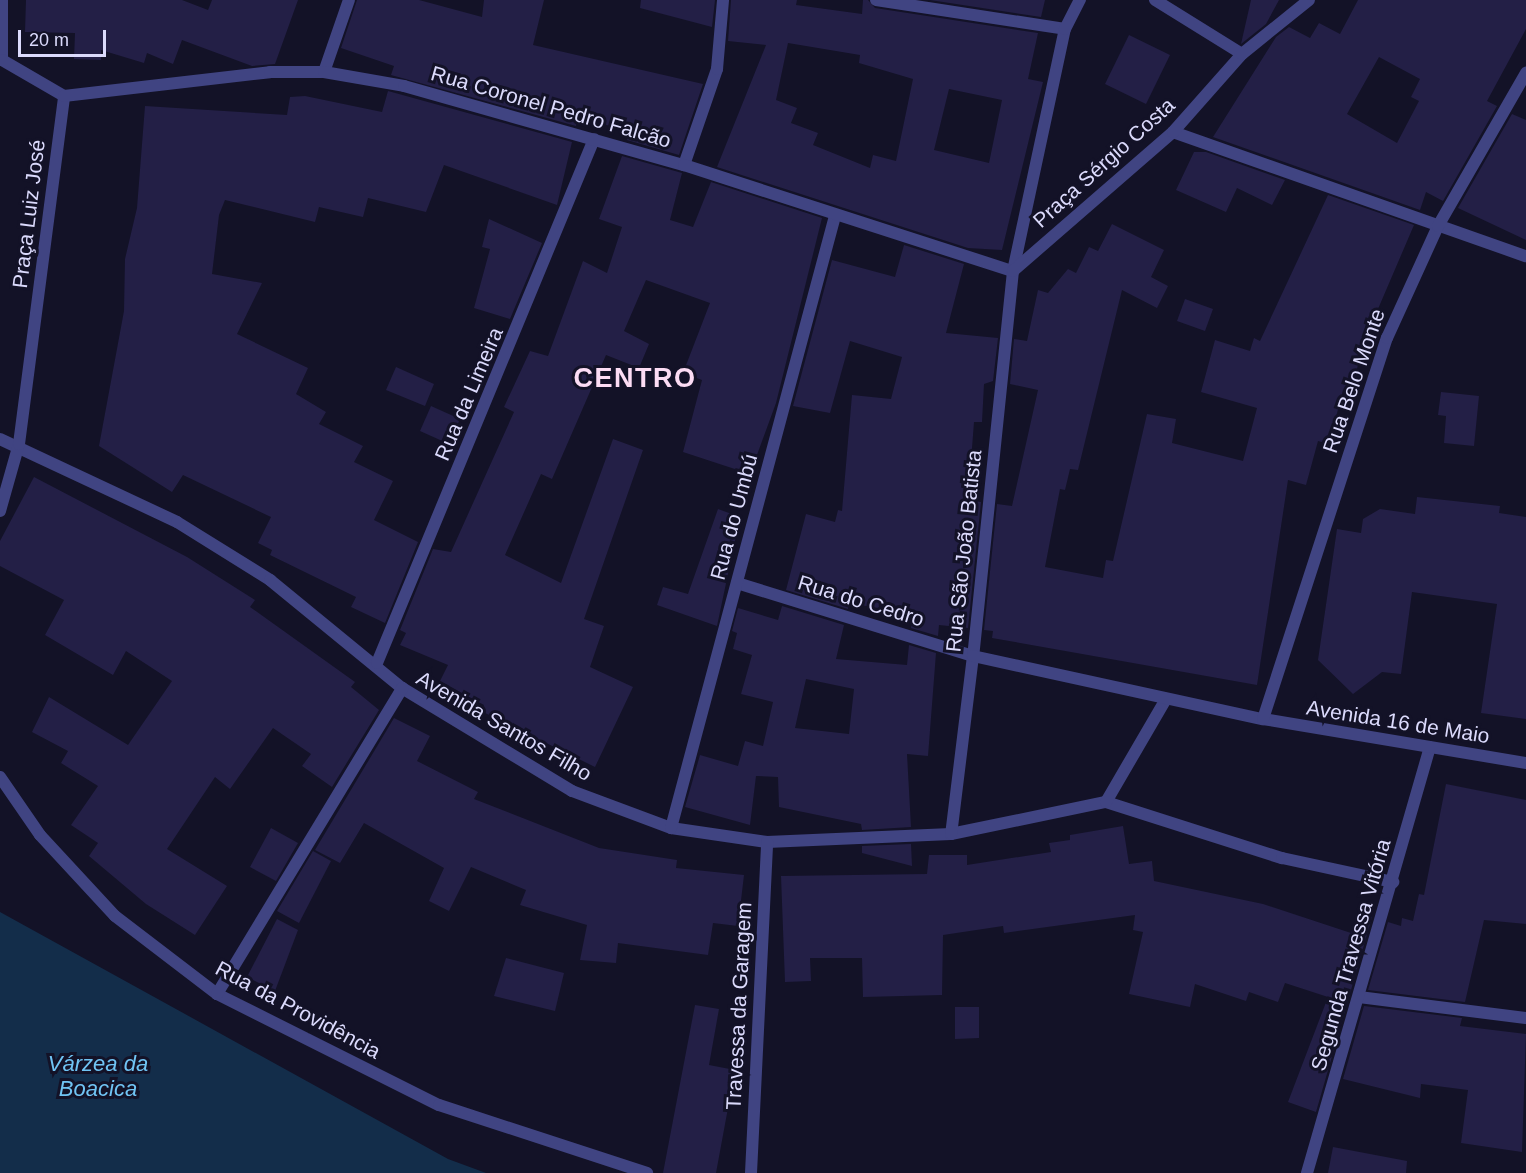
<!DOCTYPE html>
<html>
<head>
<meta charset="utf-8">
<style>
  body { margin:0 }
  #map { position:relative; width:1526px; height:1173px; overflow:hidden; background:#131227; font-family:Arial,sans-serif }
  div>[style] { position:absolute }
  .water>* { inset:0; background:#132d4a }
  .building>* { inset:0; background:#231f46 }
  .minor>* { height:12px; margin:-6px; padding:0 6px; transform-origin:6px; border-radius:6px; background:#404482 }
  .tertiary>* { height:12px; margin:-6px; padding:0 6px; transform-origin:6px; border-radius:6px; background:#404482 }
  span { translate:-50% -50%; white-space:nowrap; text-align:center; line-height:1.15; -webkit-text-stroke:6px #131227; paint-order:stroke }
  .street-label { font-size:21px; color:#dbdafc }
  .water-label { font-size:22px; color:#70c4f4; font-style:italic }
  .district-label { font-size:27px; color:#fcdcf4; font-weight:700; letter-spacing:1.5px }
  .scale { position:absolute; left:18px; top:30px; width:88px; height:27px; box-sizing:border-box; border:3px solid #dbdafc; border-top:0; padding-left:8px; font-size:18px; line-height:21px; white-space:nowrap; color:#dbdafc; -webkit-text-stroke:4px #131227; paint-order:stroke }
</style>
</head>
<body>
<div id="map">
  <div class="water">
    <i style="clip-path:polygon(0 912px,448px 1159px,486px 1173px,0 1173px)"></i>
  </div>
  <div class="building">
    <i style="clip-path:polygon(26px 0,182px 0,208px 10px,212px 0,298px 0,275px 64px,252px 66px,182px 40px,173px 64px,147px 53px,144px 63px,101px 50px,101px 60px,74px 59px,75px 33px,25px 32px)"></i>
    <i style="clip-path:polygon(357px 0,419px 0,482px 17px,484px 0,544px 0,533px 45px,703px 84px,679px 155px,627px 140px,631px 131px,578px 118px,576px 126px,391px 75px,394px 66px,341px 48px)"></i>
    <i style="clip-path:polygon(641px 0,715px 0,712px 27px,640px 8px)"></i>
    <i style="clip-path:polygon(evenodd,731px 0,797px 0,796px 5px,862px 14px,863px 0,868px 0,875px 8px,1038px 33px,1028px 79px,1043px 82px,1002px 250px,968px 248px,717px 167px,766px 45px,728px 41px,731px 0,788px 43px,860px 55px,859px 63px,913px 79px,896px 161px,873px 155px,870px 168px,813px 145px,818px 133px,791px 123px,797px 108px,776px 100px,788px 43px,731px 0,949px 89px,1002px 100px,989px 163px,934px 150px,949px 89px)"></i>
    <i style="clip-path:polygon(930px 0,1045px 0,1041px 17px)"></i>
    <i style="clip-path:polygon(1251px 0,1279px 0,1266px 24px,1241px 44px)"></i>
    <i style="clip-path:polygon(evenodd,1358px 0,1526px 0,1526px 29px,1487px 101px,1497px 106px,1443px 201px,1426px 192px,1420px 210px,1213px 137px,1276px 37px,1289px 27px,1310px 38px,1319px 23px,1340px 34px,1358px 0,1379px 57px,1420px 79px,1411px 97px,1419px 101px,1397px 143px,1347px 114px,1379px 57px)"></i>
    <i style="clip-path:polygon(1129px 35px,1170px 55px,1146px 104px,1105px 84px)"></i>
    <i style="clip-path:polygon(388px 91px,572px 142px,557px 205px,444px 165px,426px 212px,368px 198px,363px 217px,319px 207px,315px 222px,225px 200px,219px 215px,212px 274px,262px 283px,237px 334px,308px 368px,296px 394px,326px 412px,319px 424px,363px 446px,354px 462px,393px 481px,374px 520px,418px 542px,385px 623px,351px 607px,356px 597px,270px 555px,272px 550px,258px 543px,271px 517px,183px 475px,172px 492px,99px 446px,124px 311px,125px 259px,137px 208px,145px 106px,287px 115px,290px 97px,305px 96px,382px 112px)"></i>
    <i style="clip-path:polygon(1512px 114px,1526px 120px,1526px 240px,1458px 208px)"></i>
    <i style="clip-path:polygon(1194px 152px,1206px 152px,1285px 180px,1272px 205px,1237px 188px,1226px 212px,1176px 190px)"></i>
    <i style="clip-path:polygon(622px 156px,682px 173px,670px 220px,693px 227px,711px 182px,822px 218px,776px 403px,750px 474px,683px 452px,702px 380px,683px 373px,710px 303px,646px 280px,624px 331px,649px 344px,639px 368px,606px 355px,552px 479px,541px 474px,505px 555px,561px 583px,613px 439px,643px 450px,584px 619px,604px 626px,590px 667px,633px 687px,595px 767px,481px 711px,484px 705px,440px 681px,448px 665px,400px 645px,406px 633px,400px 630px,433px 549px,451px 552px,514px 412px,504px 407px,530px 351px,548px 356px,583px 261px,607px 273px,622px 227px,599px 219px)"></i>
    <i style="clip-path:polygon(1328px 195px,1414px 225px,1372px 323px,1364px 362px,1359px 361px,1351px 392px,1343px 390px,1329px 444px,1318px 441px,1306px 485px,1288px 480px,1257px 685px,992px 638px,993px 631px,984px 630px,997px 504px,1012px 506px,1038px 390px,1010px 384px,1014px 339px,1027px 341px,1038px 290px,1048px 293px,1068px 269px,1076px 273px,1089px 247px,1098px 251px,1112px 224px,1164px 250px,1151px 277px,1168px 286px,1157px 308px,1122px 290px,1078px 470px,1070px 469px,1065px 490px,1060px 489px,1045px 567px,1103px 578px,1106px 560px,1113px 561px,1147px 414px,1176px 419px,1172px 443px,1243px 461px,1257px 408px,1201px 392px,1215px 340px,1250px 351px,1254px 338px,1260px 341px)"></i>
    <i style="clip-path:polygon(489px 219px,542px 243px,510px 319px,474px 308px,490px 249px,482px 247px)"></i>
    <i style="clip-path:polygon(904px 245px,964px 264px,946px 333px,998px 338px,993px 381px,984px 384px,982px 422px,974px 422px,968px 500px,981px 502px,968px 628px,939px 625px,938px 636px,911px 628px,913px 614px,849px 603px,848px 609px,786px 590px,806px 514px,835px 522px,838px 510px,842px 511px,852px 395px,891px 399px,902px 357px,850px 341px,830px 413px,793px 406px,832px 260px,895px 277px)"></i>
    <i style="clip-path:polygon(1185px 299px,1213px 309px,1205px 331px,1177px 321px)"></i>
    <i style="clip-path:polygon(396px 367px,434px 384px,425px 406px,386px 390px)"></i>
    <i style="clip-path:polygon(1441px 392px,1479px 396px,1474px 446px,1444px 443px,1446px 416px,1438px 415px)"></i>
    <i style="clip-path:polygon(431px 406px,460px 419px,449px 444px,420px 431px)"></i>
    <i style="clip-path:polygon(34px 477px,187px 557px,255px 600px,250px 607px,355px 682px,351px 687px,379px 710px,332px 787px,302px 766px,311px 754px,273px 728px,230px 789px,215px 777px,167px 849px,227px 886px,195px 935px,146px 904px,89px 856px,98px 843px,71px 825px,98px 786px,61px 763px,68px 751px,32px 732px,49px 697px,128px 745px,172px 681px,126px 651px,113px 675px,45px 635px,64px 600px,0 566px,0 541px)"></i>
    <i style="clip-path:polygon(1417px 497px,1500px 506px,1499px 513px,1526px 517px,1526px 719px,1481px 713px,1497px 604px,1412px 592px,1401px 674px,1382px 672px,1353px 694px,1318px 660px,1337px 529px,1361px 533px,1363px 519px,1380px 509px,1415px 514px)"></i>
    <i style="clip-path:polygon(718px 509px,740px 517px,717px 626px,657px 605px,663px 587px,688px 594px)"></i>
    <i style="clip-path:polygon(evenodd,782px 606px,844px 625px,836px 659px,907px 665px,909px 645px,936px 653px,928px 756px,907px 754px,911px 827px,862px 830px,861px 824px,779px 807px,778px 777px,756px 776px,750px 825px,685px 807px,700px 755px,738px 766px,745px 741px,763px 746px,773px 702px,741px 694px,752px 655px,733px 649px,737px 633px,732px 631px,738px 608px,778px 620px,782px 606px,806px 679px,854px 689px,849px 734px,795px 728px,806px 679px)"></i>
    <i style="clip-path:polygon(394px 718px,430px 736px,417px 761px,478px 792px,474px 799px,599px 848px,677px 860px,676px 868px,744px 875px,738px 926px,713px 923px,708px 955px,618px 943px,616px 963px,580px 960px,587px 925px,520px 905px,526px 890px,471px 867px,449px 911px,429px 901px,444px 868px,364px 823px,340px 863px,315px 850px)"></i>
    <i style="clip-path:polygon(1446px 784px,1526px 800px,1526px 924px,1484px 920px,1465px 1002px,1368px 990px,1388px 922px,1401px 926px,1402px 918px,1413px 921px,1419px 894px,1424px 895px)"></i>
    <i style="clip-path:polygon(1123px 826px,1129px 864px,1152px 861px,1154px 881px,1263px 904px,1351px 933px,1358px 912px,1372px 917px,1316px 1112px,1288px 1102px,1328px 997px,1285px 983px,1278px 1002px,1249px 992px,1246px 1001px,1195px 984px,1190px 1007px,1129px 994px,1143px 932px,1133px 930px,1135px 915px,1004px 933px,1003px 926px,943px 935px,942px 995px,863px 997px,862px 958px,810px 958px,811px 981px,785px 982px,781px 876px,927px 874px,929px 855px,967px 855px,967px 865px,1051px 852px,1049px 843px,1070px 840px,1070px 835px)"></i>
    <i style="clip-path:polygon(271px 828px,298px 843px,276px 881px,250px 867px)"></i>
    <i style="clip-path:polygon(911px 844px,912px 866px,862px 853px,862px 846px)"></i>
    <i style="clip-path:polygon(313px 851px,331px 861px,299px 923px,277px 911px)"></i>
    <i style="clip-path:polygon(277px 919px,298px 930px,275px 991px,247px 977px)"></i>
    <i style="clip-path:polygon(506px 958px,564px 973px,555px 1011px,494px 996px)"></i>
    <i style="clip-path:polygon(695px 1005px,719px 1009px,709px 1065px,735px 1070px,716px 1173px,663px 1173px)"></i>
    <i style="clip-path:polygon(1364px 1006px,1462px 1018px,1460px 1026px,1526px 1034px,1522px 1152px,1461px 1143px,1468px 1090px,1421px 1084px,1420px 1098px,1343px 1079px)"></i>
    <i style="clip-path:polygon(955px 1007px,979px 1007px,979px 1038px,955px 1039px)"></i>
    <i style="clip-path:polygon(1333px 1147px,1407px 1161px,1406px 1173px,1328px 1173px)"></i>
  </div>
  <div class="minor">
    <i style="left:876px;top:0;width:191px;rotate:8.7deg"></i>
    <i style="left:1155px;top:0;width:102px;rotate:31.8deg"></i>
    <i style="left:324px;top:72px;width:76px;rotate:-70.9deg"></i>
    <i style="left:1173px;top:132px;width:374px;rotate:19.4deg"></i>
    <i style="left:684px;top:165px;width:102px;rotate:-71deg"></i>
    <i style="left:717px;top:69px;width:69px;rotate:-85deg"></i>
    <i style="left:1013px;top:271px;width:248px;rotate:-77.9deg"></i>
    <i style="left:1065px;top:29px;width:33px;rotate:-63deg"></i>
    <i style="left:0;top:439px;width:195px;rotate:25.1deg"></i>
    <i style="left:177px;top:522px;width:110px;rotate:31.9deg"></i>
    <i style="left:270px;top:580px;width:171px;rotate:39.3deg"></i>
    <i style="left:402px;top:688px;width:199px;rotate:31.2deg"></i>
    <i style="left:572px;top:791px;width:106px;rotate:20.5deg"></i>
    <i style="left:671px;top:828px;width:97px;rotate:8.3deg"></i>
    <i style="left:767px;top:842px;width:184px;rotate:-2.5deg"></i>
    <i style="left:951px;top:834px;width:158px;rotate:-11.7deg"></i>
    <i style="left:1106px;top:802px;width:185px;rotate:17.7deg"></i>
    <i style="left:1282px;top:858px;width:114px;rotate:12.2deg"></i>
    <i style="left:0;top:511px;width:70px;rotate:-74.2deg"></i>
    <i style="left:19px;top:444px;width:351px;rotate:-82.6deg"></i>
    <i style="left:737px;top:583px;width:247px;rotate:17.2deg"></i>
    <i style="left:973px;top:656px;width:179px;rotate:97deg"></i>
    <i style="left:377px;top:663px;width:567px;rotate:-67.5deg"></i>
    <i style="left:0;top:777px;width:70px;rotate:55.4deg"></i>
    <i style="left:40px;top:835px;width:110px;rotate:47.2deg"></i>
    <i style="left:115px;top:916px;width:128px;rotate:37.4deg"></i>
    <i style="left:217px;top:994px;width:248px;rotate:26.6deg"></i>
    <i style="left:439px;top:1105px;width:219px;rotate:18.1deg"></i>
    <i style="left:1106px;top:802px;width:119px;rotate:-59.8deg"></i>
    <i style="left:671px;top:828px;width:634px;rotate:-75deg"></i>
    <i style="left:217px;top:994px;width:358px;rotate:-58.8deg"></i>
    <i style="left:1359px;top:997px;width:168px;rotate:7.2deg"></i>
    <i style="left:751px;top:1173px;width:331px;rotate:-87.2deg"></i>
    <i style="left:1307px;top:1173px;width:443px;rotate:-73.9deg"></i>
  </div>
  <div class="tertiary">
    <i style="left:2px;top:0;width:60px;rotate:90deg"></i>
    <i style="left:2px;top:60px;width:72px;rotate:30.1deg"></i>
    <i style="left:64px;top:96px;width:207px;rotate:-6.6deg"></i>
    <i style="left:270px;top:72px;width:54px"></i>
    <i style="left:324px;top:72px;width:81px;rotate:9.9deg"></i>
    <i style="left:404px;top:86px;width:291px;rotate:15.8deg"></i>
    <i style="left:684px;top:165px;width:346px;rotate:17.9deg"></i>
    <i style="left:1013px;top:271px;width:387px;rotate:95.9deg"></i>
    <i style="left:973px;top:656px;width:297px;rotate:12.3deg"></i>
    <i style="left:1263px;top:719px;width:267px;rotate:9.5deg"></i>
    <i style="left:1013px;top:271px;width:212px;rotate:-41deg"></i>
    <i style="left:1173px;top:132px;width:104px;rotate:-48.5deg"></i>
    <i style="left:1242px;top:54px;width:86px;rotate:-38.9deg"></i>
    <i style="left:1263px;top:719px;width:401px;rotate:-72deg"></i>
    <i style="left:1387px;top:338px;width:123px;rotate:-65.5deg"></i>
    <i style="left:1438px;top:226px;width:177px;rotate:-60.1deg"></i>
  </div>
  <div class="street-label">
    <span style="left:551px;top:107px;rotate:16deg">Rua Coronel Pedro Falcão</span>
    <span style="left:1104px;top:163px;rotate:-42deg">Praça Sérgio Costa</span>
    <span style="left:29px;top:214px;rotate:-83deg">Praça Luiz José</span>
    <span style="left:1354px;top:381px;rotate:-71deg">Rua Belo Monte</span>
    <span style="left:469px;top:394px;rotate:-67deg">Rua da Limeira</span>
    <span style="left:734px;top:517px;rotate:-75deg">Rua do Umbú</span>
    <span style="left:964px;top:551px;rotate:-84deg">Rua São João Batista</span>
    <span style="left:861px;top:601px;rotate:17deg">Rua do Cedro</span>
    <span style="left:1398px;top:722px;rotate:9deg">Avenida 16 de Maio</span>
    <span style="left:504px;top:726px;rotate:30deg">Avenida Santos Filho</span>
    <span style="left:1351px;top:955px;rotate:-74deg">Segunda Travessa Vitória</span>
    <span style="left:739px;top:1006px;rotate:-87deg">Travessa da Garagem</span>
    <span style="left:298px;top:1010px;rotate:28deg">Rua da Providência</span>
  </div>
  <div class="water-label">
    <span style="left:98px;top:1076px">Várzea da<br>Boacica</span>
  </div>
  <div class="district-label">
    <span style="left:635px;top:379px">CENTRO</span>
  </div>
  <div class="scale">20 m</div>
</div>
</body>
</html>
